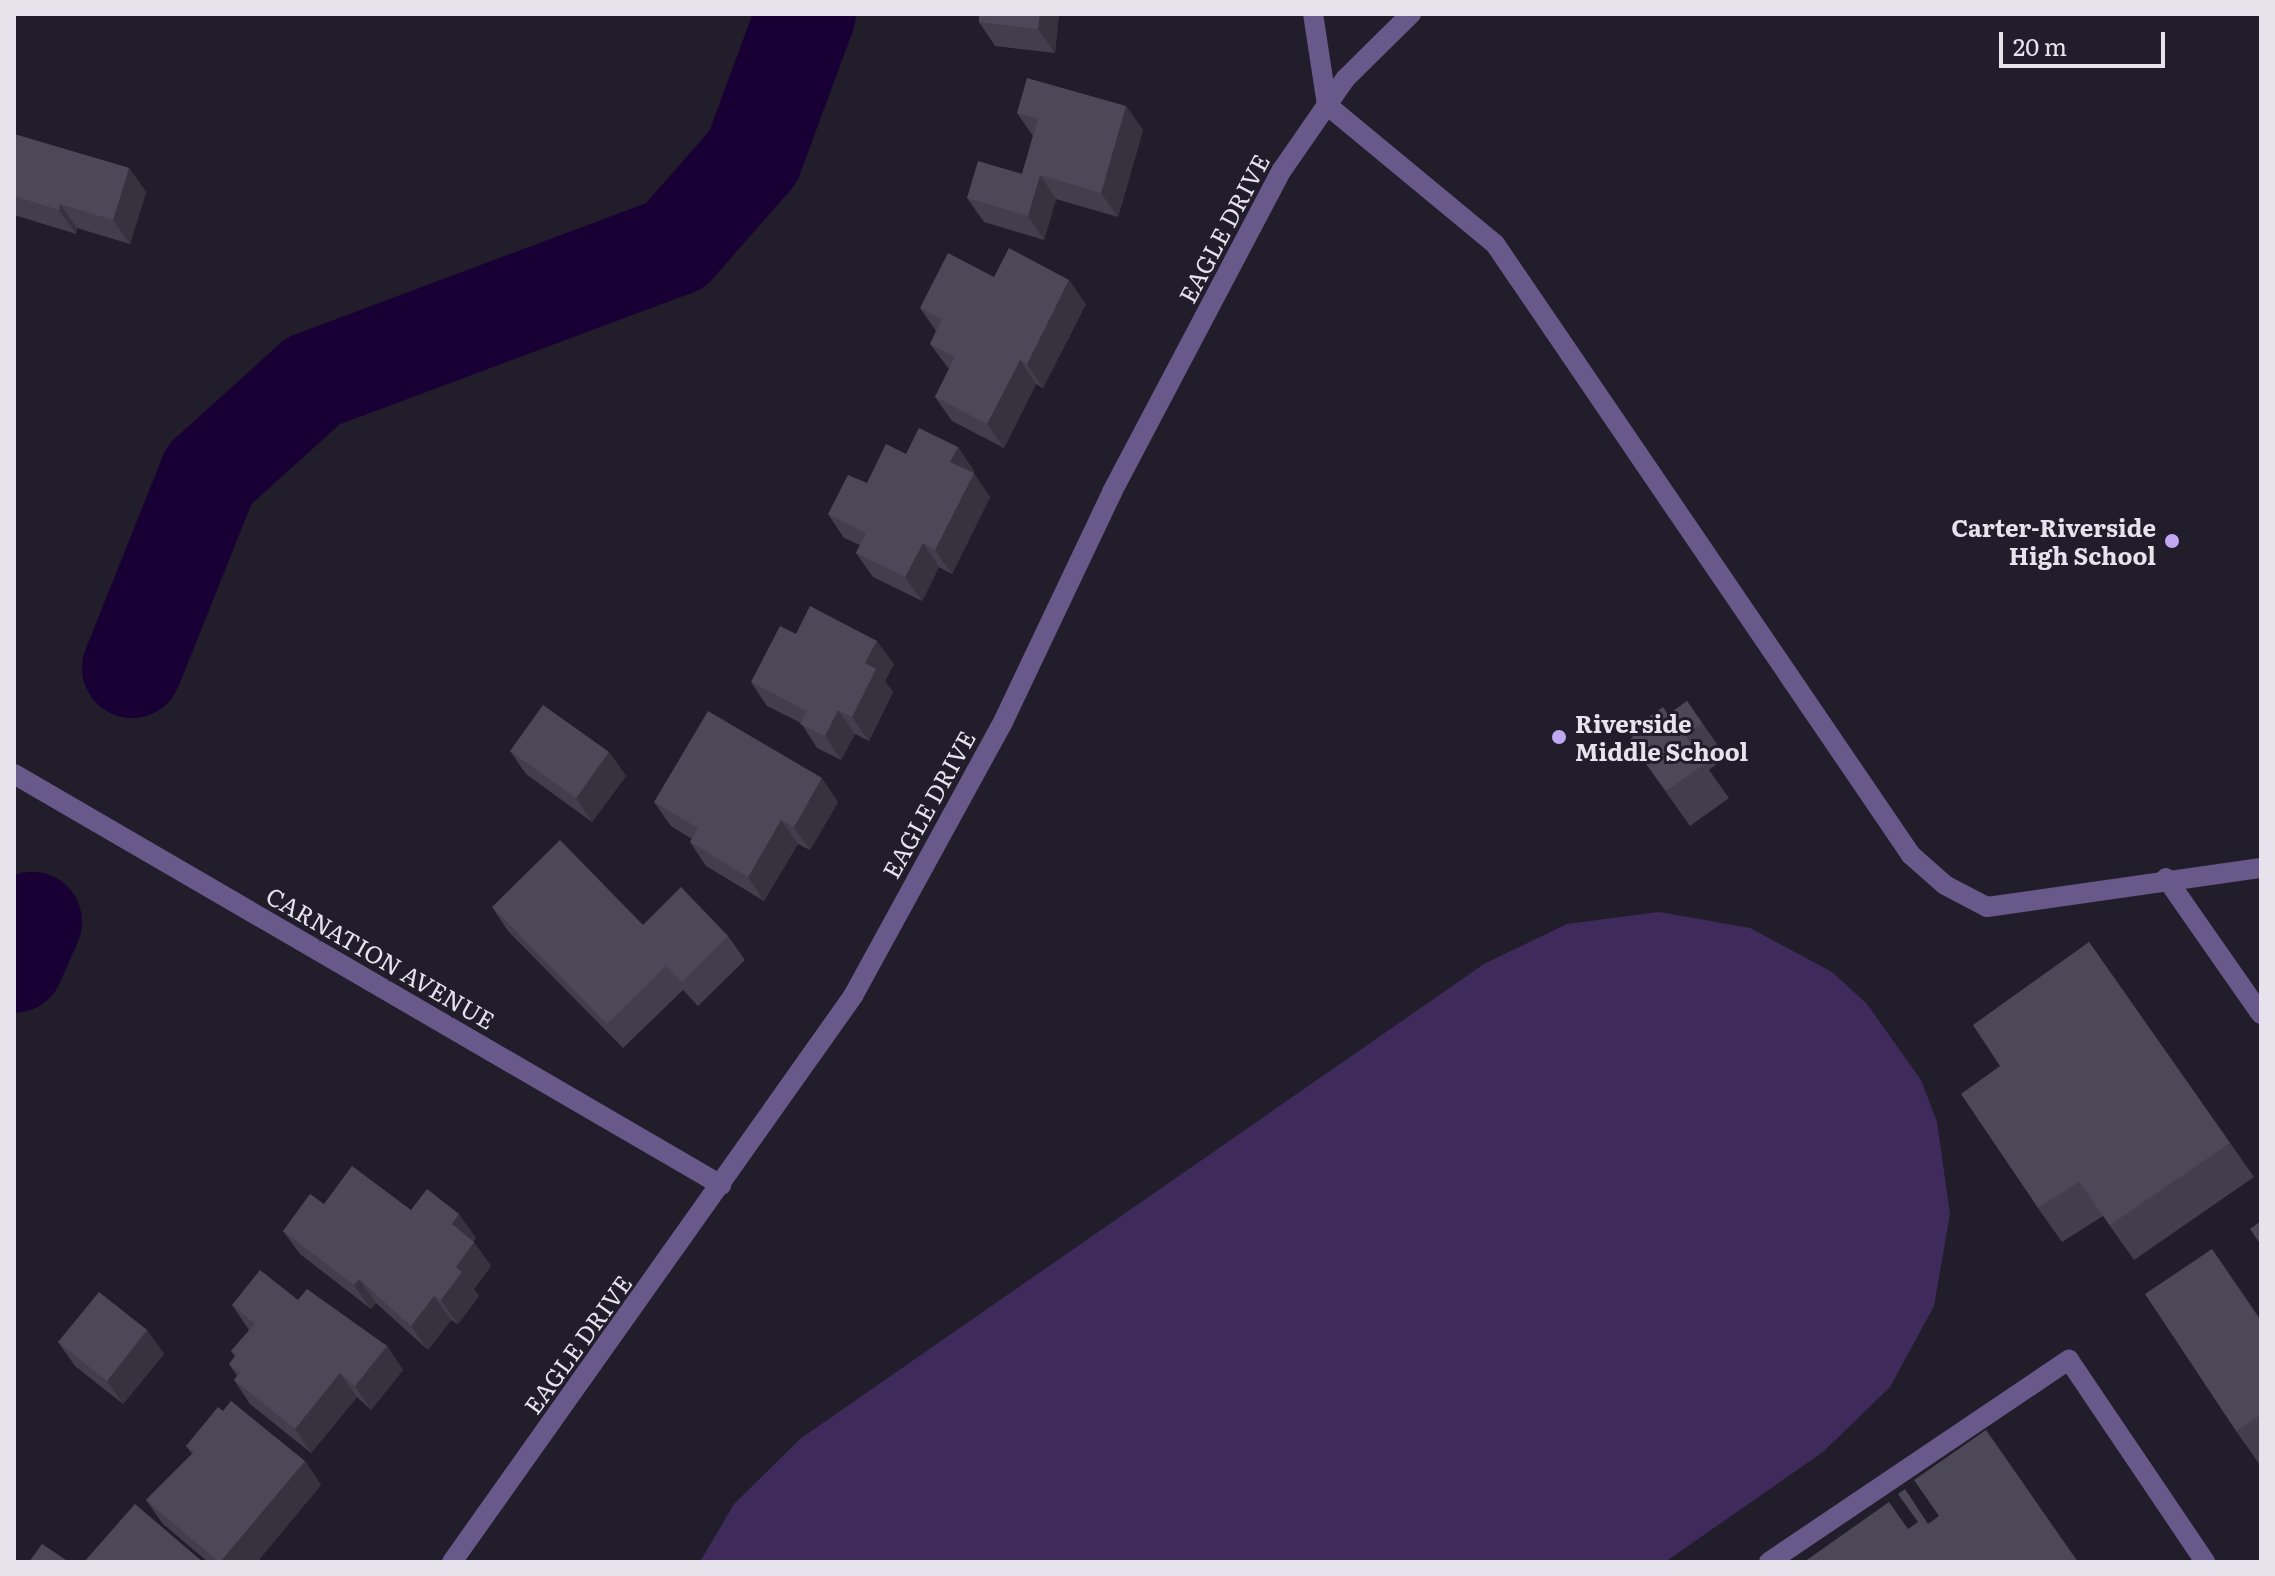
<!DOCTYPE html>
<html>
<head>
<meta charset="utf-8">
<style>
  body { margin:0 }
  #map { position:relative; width:2275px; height:1576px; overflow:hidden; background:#221d2b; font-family:Literata,serif }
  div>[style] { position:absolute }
  .green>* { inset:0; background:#3e2b5c }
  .river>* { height:100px; margin:-50px; padding:0 50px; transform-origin:50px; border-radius:50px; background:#190034 }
  .lane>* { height:20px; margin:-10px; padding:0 10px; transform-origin:10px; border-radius:10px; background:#69588a }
  .street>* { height:20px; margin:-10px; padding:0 10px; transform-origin:10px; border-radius:10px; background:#69588a }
  .wall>* { inset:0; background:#423e4c }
  .shaded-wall>* { inset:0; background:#36323e }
  .building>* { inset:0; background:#4d4858 }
  .dots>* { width:22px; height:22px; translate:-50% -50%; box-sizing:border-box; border:4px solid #221d2b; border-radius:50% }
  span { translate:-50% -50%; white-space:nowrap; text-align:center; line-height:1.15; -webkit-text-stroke:6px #221d2b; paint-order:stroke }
  .street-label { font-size:24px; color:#e6e3ed }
  .poi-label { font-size:24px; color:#e6e3ed; font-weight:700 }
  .right { translate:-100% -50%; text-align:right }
  .left { translate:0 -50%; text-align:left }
  .frame { position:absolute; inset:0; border:16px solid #e6e3ed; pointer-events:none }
  .scale { position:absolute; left:1999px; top:32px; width:166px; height:36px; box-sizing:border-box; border:4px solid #e6e3ed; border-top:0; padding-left:10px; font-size:24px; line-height:28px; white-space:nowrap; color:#e6e3ed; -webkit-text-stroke:6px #221d2b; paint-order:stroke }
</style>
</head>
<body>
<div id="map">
  <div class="green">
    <i style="clip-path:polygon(1659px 912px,1750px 928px,1832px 972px,1867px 1004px,1921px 1080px,1937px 1122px,1950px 1214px,1934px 1306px,1890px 1387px,1823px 1452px,1665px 1562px,700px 1562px,734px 1504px,800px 1439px,1484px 964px,1567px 924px)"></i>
  </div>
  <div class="river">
    <i style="left:132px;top:668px;width:208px;rotate:-68.2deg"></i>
    <i style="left:209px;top:475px;width:140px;rotate:-42.1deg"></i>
    <i style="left:313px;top:381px;width:386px;rotate:-20.5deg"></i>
    <i style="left:675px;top:246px;width:118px;rotate:-48.8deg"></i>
    <i style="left:753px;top:157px;width:153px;rotate:-69.7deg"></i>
    <i style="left:14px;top:963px;width:45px;rotate:-66.3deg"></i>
  </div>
  <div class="lane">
    <i style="left:1327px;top:105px;width:218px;rotate:39.6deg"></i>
    <i style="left:1495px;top:244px;width:739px;rotate:55.75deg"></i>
    <i style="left:1911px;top:855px;width:45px;rotate:41.4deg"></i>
    <i style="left:1945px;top:885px;width:47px;rotate:27.6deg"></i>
    <i style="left:1987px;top:907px;width:277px;rotate:-8.1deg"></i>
    <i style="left:2166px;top:878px;width:166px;rotate:55.1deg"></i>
    <i style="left:1769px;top:1562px;width:362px;rotate:-34deg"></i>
    <i style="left:2069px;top:1360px;width:244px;rotate:56deg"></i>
  </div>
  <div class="street">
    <i style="left:1327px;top:105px;width:32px;rotate:-55deg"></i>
    <i style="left:1345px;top:79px;width:93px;rotate:-44.6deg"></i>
    <i style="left:14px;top:774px;width:818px;rotate:30.17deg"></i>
    <i style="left:452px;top:1562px;width:694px;rotate:-54.68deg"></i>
    <i style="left:853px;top:996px;width:312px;rotate:-61.3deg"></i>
    <i style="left:1003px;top:722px;width:255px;rotate:-64.6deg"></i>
    <i style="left:1112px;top:492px;width:364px;rotate:-62.2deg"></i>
    <i style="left:1282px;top:170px;width:79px;rotate:-55.3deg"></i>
    <i style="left:1327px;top:105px;width:92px;rotate:-98.7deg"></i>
  </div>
  <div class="wall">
    <i style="clip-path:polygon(1059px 14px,1055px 53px,995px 46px,979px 22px)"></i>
    <i style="clip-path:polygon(1126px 106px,1143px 130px,1118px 217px,1056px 199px,1044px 240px,984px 222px,967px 198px,1022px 174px,1033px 136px,1017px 113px)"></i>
    <i style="clip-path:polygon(14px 134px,129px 168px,146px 192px,130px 244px,77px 228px,76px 234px,14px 215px)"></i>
    <i style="clip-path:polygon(994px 277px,1086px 304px,1043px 388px,1036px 384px,1004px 448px,952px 421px,935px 397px,949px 369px,930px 344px,936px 331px,920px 308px)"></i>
    <i style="clip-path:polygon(958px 447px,974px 471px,973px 473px,990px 497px,952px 574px,939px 567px,922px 601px,873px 577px,856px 553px,860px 545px,844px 538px,828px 514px,906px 454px)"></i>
    <i style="clip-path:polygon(796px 634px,894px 664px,885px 681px,893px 692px,869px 741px,855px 734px,841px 760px,817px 748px,801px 723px,767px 706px,751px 682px)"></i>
    <i style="clip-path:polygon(1687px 701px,1726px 757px,1709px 770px,1729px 798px,1690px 826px,1629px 740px,1668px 715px)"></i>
    <i style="clip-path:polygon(510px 751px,609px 752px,626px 776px,592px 822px,526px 774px)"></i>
    <i style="clip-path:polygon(654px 802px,838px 802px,810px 850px,798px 844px,764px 901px,706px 866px,690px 842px,692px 839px,671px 826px)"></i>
    <i style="clip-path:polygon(492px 907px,728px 936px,745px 960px,698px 1006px,683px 990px,623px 1048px,508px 931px)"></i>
    <i style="clip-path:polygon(2089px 942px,2254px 1177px,2134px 1260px,2103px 1216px,2062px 1242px,2038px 1208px,2000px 1066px)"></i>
    <i style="clip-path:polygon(324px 1204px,411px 1210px,476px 1238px,473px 1241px,491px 1266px,474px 1289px,479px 1296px,458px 1324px,451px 1320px,428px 1350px,376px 1303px,371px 1309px,300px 1254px,283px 1231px)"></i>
    <i style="clip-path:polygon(2212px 1249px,2261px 1320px,2260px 1465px,2236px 1431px)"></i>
    <i style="clip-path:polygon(298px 1300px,387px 1346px,403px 1370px,371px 1410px,357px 1397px,311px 1453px,250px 1404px,234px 1380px,237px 1376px,229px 1364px,235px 1357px,231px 1351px,249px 1330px,232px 1305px)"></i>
    <i style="clip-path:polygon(147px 1330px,164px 1354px,123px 1404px,75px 1366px,58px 1342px)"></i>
    <i style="clip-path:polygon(223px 1411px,305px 1461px,321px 1485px,257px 1562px,208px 1562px,163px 1524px,146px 1500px,192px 1454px,186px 1446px)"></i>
  </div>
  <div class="shaded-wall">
    <i style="clip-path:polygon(1040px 14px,1059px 14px,1055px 53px,1038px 29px)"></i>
    <i style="clip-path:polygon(1126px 106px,1143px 130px,1118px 217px,1101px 193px)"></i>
    <i style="clip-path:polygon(129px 168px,146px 192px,130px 244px,113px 220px)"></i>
    <i style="clip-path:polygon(1040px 175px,1056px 199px,1044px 240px,1028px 216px)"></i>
    <i style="clip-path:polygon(60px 204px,77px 228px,76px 234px,59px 210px)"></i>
    <i style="clip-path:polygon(1069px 280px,1086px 304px,1043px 388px,1027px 364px)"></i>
    <i style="clip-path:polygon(1020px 360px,1036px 384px,1004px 448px,987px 424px)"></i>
    <i style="clip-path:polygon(958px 447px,974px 471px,967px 486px,950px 462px)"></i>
    <i style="clip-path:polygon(974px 473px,990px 497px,952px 574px,935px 550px)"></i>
    <i style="clip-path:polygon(923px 543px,939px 567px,922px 601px,905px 577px)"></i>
    <i style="clip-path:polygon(877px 641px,894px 664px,885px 681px,893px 692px,869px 741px,852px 717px,865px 663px)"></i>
    <i style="clip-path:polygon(838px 710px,855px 734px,841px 760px,825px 736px)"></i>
    <i style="clip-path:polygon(609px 752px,626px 776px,592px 822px,576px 798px)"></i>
    <i style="clip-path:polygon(822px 778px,838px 802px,810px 850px,794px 827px)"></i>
    <i style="clip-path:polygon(781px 820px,798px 844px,764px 901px,748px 877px)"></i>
    <i style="clip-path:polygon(459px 1214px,476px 1238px,468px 1248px,452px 1224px)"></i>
    <i style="clip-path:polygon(474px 1242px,491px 1266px,474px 1289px,479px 1296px,458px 1324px,441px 1300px,456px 1267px)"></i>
    <i style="clip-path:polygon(359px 1279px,376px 1303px,371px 1309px,354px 1285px)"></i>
    <i style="clip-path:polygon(434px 1296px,451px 1320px,428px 1350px,411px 1326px)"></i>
    <i style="clip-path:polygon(147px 1330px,164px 1354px,123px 1404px,107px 1381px)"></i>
    <i style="clip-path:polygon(387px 1346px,403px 1370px,371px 1410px,355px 1386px)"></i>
    <i style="clip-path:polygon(340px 1373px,357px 1397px,311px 1453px,295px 1429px)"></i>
    <i style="clip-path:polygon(305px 1461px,321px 1485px,257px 1562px,220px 1562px)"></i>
  </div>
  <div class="building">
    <i style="clip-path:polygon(979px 14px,1040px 14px,1038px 29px,979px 22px)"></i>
    <i style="clip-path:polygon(1027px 78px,1126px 106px,1101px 193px,1040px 175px,1028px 216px,967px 198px,978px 161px,1022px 174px,1038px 119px,1017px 113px)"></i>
    <i style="clip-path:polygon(14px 134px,129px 168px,113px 220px,60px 204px,59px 210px,14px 196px)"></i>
    <i style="clip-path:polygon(1009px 248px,1069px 280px,1027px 364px,1020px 360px,987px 424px,935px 397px,955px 357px,930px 344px,942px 319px,920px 308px,948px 253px,994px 277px)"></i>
    <i style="clip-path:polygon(919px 428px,958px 447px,950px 462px,974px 473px,935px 550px,923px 543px,905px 577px,856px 553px,866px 533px,828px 514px,848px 475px,867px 483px,886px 444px,906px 454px)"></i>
    <i style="clip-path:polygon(810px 606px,877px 641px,865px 663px,876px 669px,852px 717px,838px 710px,825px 736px,800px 724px,807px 711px,751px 682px,780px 626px,796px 634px)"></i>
    <i style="clip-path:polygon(1687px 701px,1702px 723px,1685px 735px,1705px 764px,1666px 791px,1629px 740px,1633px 737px,1629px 731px,1663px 707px,1668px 715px)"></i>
    <i style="clip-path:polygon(543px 705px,609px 752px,576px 798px,510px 751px)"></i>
    <i style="clip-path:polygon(708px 711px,822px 778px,794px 827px,781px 820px,748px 877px,690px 842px,698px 828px,654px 802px)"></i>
    <i style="clip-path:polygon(560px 840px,643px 925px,681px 887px,728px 936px,682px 982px,666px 966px,607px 1024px,492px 907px)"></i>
    <i style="clip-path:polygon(2089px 942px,2230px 1143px,2110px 1225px,2079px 1182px,2038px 1208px,1961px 1094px,2000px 1066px,1973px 1025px)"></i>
    <i style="clip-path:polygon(352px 1166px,411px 1210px,427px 1189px,459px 1214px,452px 1224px,474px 1242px,456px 1267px,462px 1272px,441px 1300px,434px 1296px,411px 1326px,359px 1279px,354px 1285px,283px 1231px,310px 1194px,324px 1204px)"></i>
    <i style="clip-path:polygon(2261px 1221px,2261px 1245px,2250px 1229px)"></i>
    <i style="clip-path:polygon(2212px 1249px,2261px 1322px,2261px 1415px,2236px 1431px,2145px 1294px)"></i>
    <i style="clip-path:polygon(260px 1270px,298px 1300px,307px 1289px,387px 1346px,355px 1386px,340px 1373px,295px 1429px,234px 1380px,240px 1373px,229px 1364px,236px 1355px,231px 1351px,255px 1324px,232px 1305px)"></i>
    <i style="clip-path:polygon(99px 1292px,147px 1330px,107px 1381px,58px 1342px)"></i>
    <i style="clip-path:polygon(231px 1401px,305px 1461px,220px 1562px,219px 1562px,146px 1500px,194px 1452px,186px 1446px,218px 1407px,223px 1411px)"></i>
    <i style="clip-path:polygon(1986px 1430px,2078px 1562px,1804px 1562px,1889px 1502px,1908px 1529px,1918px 1522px,1898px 1494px,1905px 1489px,1928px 1524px,1939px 1516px,1914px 1480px)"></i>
    <i style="clip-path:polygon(135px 1504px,203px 1562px,84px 1562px)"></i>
    <i style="clip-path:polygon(42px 1544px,69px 1562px,29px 1562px)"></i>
  </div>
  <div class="dots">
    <i style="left:2172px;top:541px;background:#c1a8f3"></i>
    <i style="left:1559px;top:737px;background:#c1a8f3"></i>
  </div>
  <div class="street-label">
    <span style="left:1223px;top:228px;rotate:-62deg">EAGLE DRIVE</span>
    <span style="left:928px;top:804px;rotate:-61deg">EAGLE DRIVE</span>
    <span style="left:381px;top:957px;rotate:30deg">CARNATION AVENUE</span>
    <span style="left:577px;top:1344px;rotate:-54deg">EAGLE DRIVE</span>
  </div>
  <div class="poi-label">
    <span class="right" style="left:2156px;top:541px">Carter-Riverside<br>High School</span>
    <span class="left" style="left:1575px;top:737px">Riverside<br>Middle School</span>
  </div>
  <div class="frame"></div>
  <div class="scale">20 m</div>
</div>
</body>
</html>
